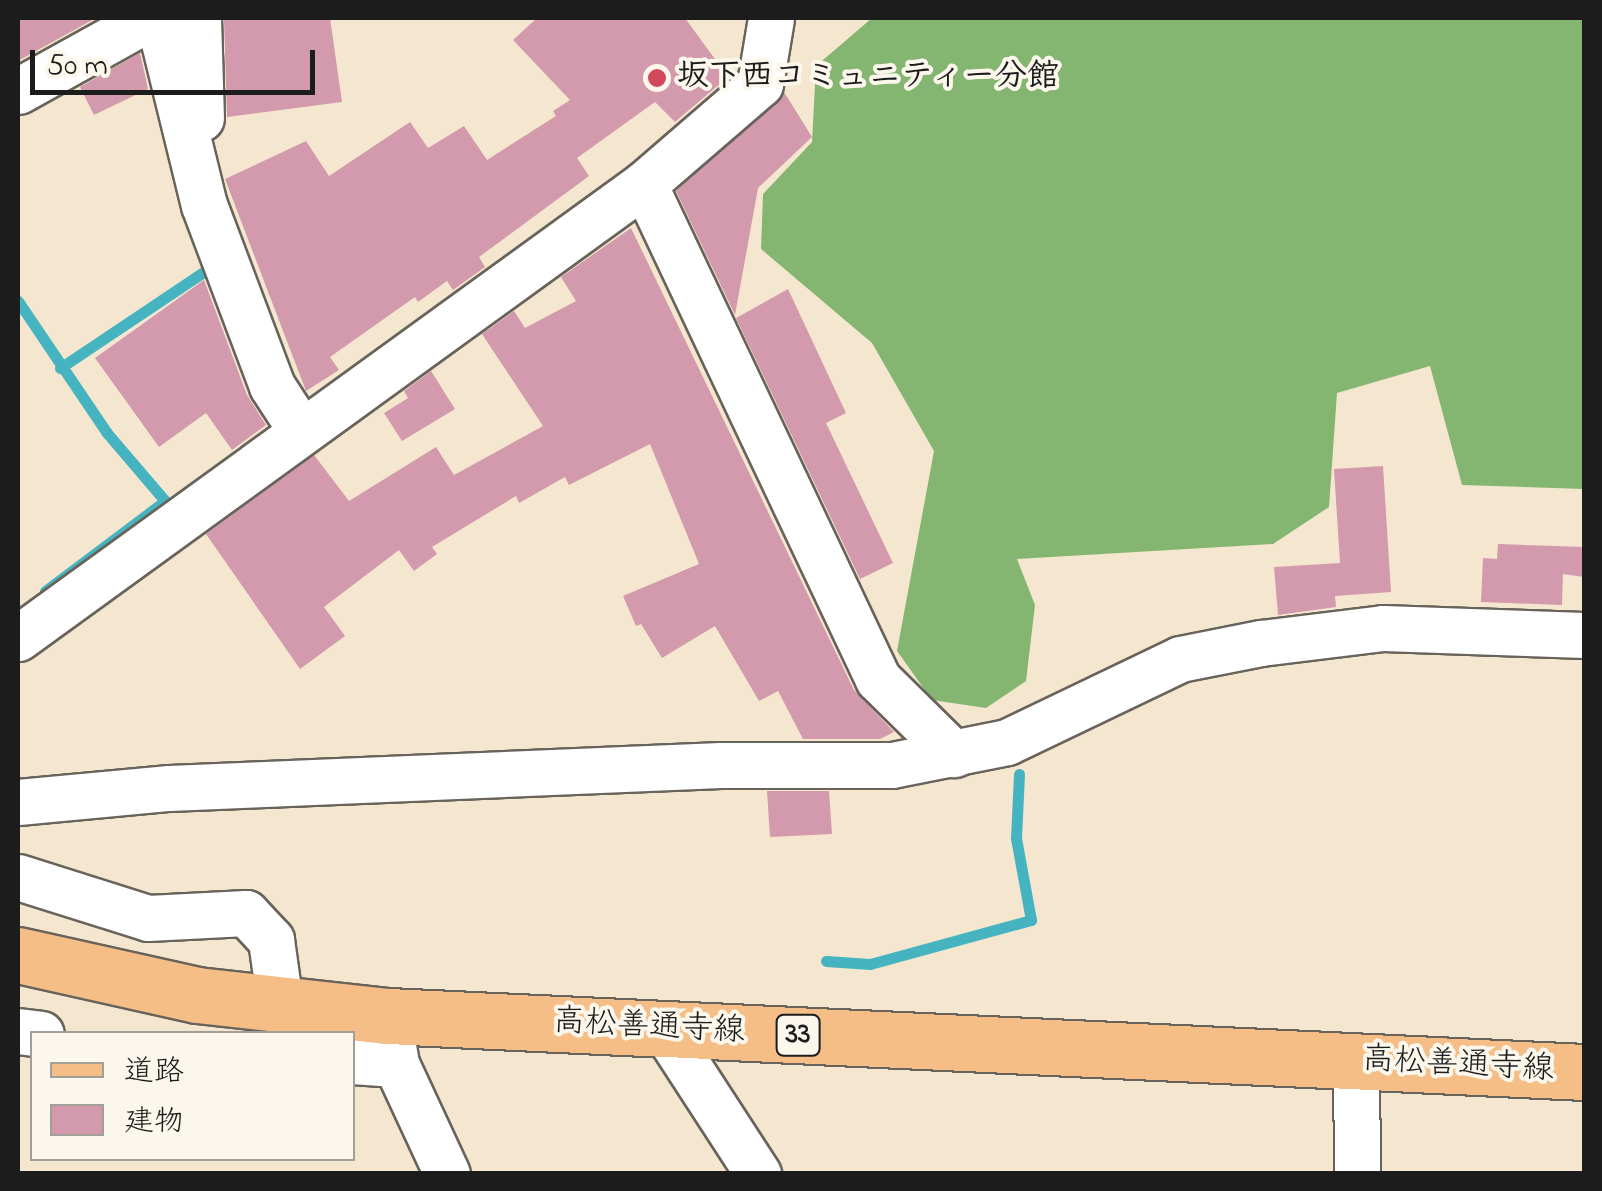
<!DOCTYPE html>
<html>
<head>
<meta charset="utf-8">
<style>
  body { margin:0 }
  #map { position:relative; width:1602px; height:1191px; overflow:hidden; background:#f5e7cf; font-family:"Indie Flower","Klee One",sans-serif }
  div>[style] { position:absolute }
  .forest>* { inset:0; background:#84b671 }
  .stream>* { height:11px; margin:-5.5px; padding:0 5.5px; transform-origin:5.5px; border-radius:5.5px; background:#46b4c0 }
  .building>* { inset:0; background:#d399ac }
  .roads { filter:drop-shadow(2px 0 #68635b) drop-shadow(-2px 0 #68635b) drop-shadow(0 2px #68635b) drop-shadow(0 -2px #68635b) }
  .minor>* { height:45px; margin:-22.5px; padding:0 22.5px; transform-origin:22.5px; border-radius:22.5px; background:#fff }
  .major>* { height:55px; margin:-27.5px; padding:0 27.5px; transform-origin:27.5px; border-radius:27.5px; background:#f6be87 }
  .dots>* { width:28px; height:28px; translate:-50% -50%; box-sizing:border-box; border:5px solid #fbf7ec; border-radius:50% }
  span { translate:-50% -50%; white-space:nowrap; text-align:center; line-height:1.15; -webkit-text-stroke:8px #fbf7ec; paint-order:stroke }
  .shield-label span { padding:2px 8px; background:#fbf7ec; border:2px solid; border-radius:8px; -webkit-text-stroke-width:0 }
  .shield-label { font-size:30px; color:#1c1c1c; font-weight:700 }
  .poi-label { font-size:32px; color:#1c1c1c; font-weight:700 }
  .left { translate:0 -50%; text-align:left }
  .street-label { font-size:32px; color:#1c1c1c }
  .frame { position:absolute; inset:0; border:20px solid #1c1c1c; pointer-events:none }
  .legend { position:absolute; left:30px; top:1031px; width:325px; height:130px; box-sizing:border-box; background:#fbf7ec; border:2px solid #a29f99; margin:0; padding:12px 18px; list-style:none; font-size:30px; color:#1c1c1c }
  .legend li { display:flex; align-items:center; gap:20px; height:50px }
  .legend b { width:50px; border:2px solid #a29f99 }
  .scale { position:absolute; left:30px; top:50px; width:285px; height:45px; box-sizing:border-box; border:5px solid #1c1c1c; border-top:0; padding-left:12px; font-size:30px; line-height:35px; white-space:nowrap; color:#1c1c1c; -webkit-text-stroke:8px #fbf7ec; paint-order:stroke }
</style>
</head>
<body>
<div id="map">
  <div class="forest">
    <i style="clip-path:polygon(872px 18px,1584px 18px,1584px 489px,1462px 485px,1430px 366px,1337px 393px,1329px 507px,1273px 544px,1017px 559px,1035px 605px,1026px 681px,986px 708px,932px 700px,897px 651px,934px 451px,872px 343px,761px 249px,763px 194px,812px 142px,816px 66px)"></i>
  </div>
  <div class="stream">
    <i style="left:18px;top:301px;width:159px;rotate:56deg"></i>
    <i style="left:107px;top:433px;width:89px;rotate:49.5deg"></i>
    <i style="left:165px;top:501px;width:150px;rotate:143.1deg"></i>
    <i style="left:60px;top:368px;width:185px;rotate:-33.8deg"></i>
    <i style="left:826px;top:961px;width:44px;rotate:3.9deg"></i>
    <i style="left:870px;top:964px;width:167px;rotate:-15.3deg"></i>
    <i style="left:1031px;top:920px;width:83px;rotate:-100.4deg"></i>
    <i style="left:1016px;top:838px;width:64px;rotate:-87.3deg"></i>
  </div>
  <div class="building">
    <i style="clip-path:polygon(18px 18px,96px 18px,18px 61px)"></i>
    <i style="clip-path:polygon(224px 18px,330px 18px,342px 102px,227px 117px)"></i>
    <i style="clip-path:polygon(537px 18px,685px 18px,728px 77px,675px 122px,655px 102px,577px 158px,589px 176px,479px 257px,485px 267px,453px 290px,447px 281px,418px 302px,415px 297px,330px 357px,339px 370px,306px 391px,225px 179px,306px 141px,329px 176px,410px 122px,428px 148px,464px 126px,487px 160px,556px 116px,553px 111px,570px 100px,513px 40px)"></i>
    <i style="clip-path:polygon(140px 53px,148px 89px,94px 115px,80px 87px)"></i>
    <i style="clip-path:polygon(784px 92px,812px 137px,758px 188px,735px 315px,676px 191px)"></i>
    <i style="clip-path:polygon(631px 228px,854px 690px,894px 732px,880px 739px,803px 739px,778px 691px,759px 701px,715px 626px,662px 658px,641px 624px,636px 626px,623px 596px,699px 564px,650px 444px,569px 485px,565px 477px,519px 503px,516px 496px,432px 547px,437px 554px,414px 571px,399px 550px,324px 607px,345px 636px,300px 669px,206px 534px,314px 455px,349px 501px,436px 447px,454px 475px,543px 426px,482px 334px,514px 311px,525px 328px,576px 301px,561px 277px)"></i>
    <i style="clip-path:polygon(204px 280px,247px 395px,266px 425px,232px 450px,206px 413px,159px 447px,95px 358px)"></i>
    <i style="clip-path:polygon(788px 289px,846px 413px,826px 423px,893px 563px,860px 579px,736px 318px)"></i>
    <i style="clip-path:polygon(431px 371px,455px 409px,402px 441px,384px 413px,408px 398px,404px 391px)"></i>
    <i style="clip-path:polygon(1383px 466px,1391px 592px,1335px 596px,1336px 607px,1278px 615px,1274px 567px,1340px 563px,1334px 469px)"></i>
    <i style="clip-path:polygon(1498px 544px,1584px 547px,1584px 577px,1563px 574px,1562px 605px,1481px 602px,1483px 558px,1497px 559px)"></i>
    <i style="clip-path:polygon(767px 791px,829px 791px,832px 834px,770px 837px)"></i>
  </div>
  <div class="roads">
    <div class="minor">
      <i style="left:158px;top:18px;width:193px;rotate:76.2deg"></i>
      <i style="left:204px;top:205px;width:193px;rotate:69.4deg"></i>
      <i style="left:272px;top:386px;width:51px;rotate:56.9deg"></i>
      <i style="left:198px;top:18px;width:100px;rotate:88.3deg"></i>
      <i style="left:18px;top:91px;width:150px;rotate:-29.1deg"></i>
      <i style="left:644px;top:184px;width:548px;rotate:64.7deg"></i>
      <i style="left:878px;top:679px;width:107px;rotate:44.6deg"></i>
      <i style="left:18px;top:638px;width:773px;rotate:-35.95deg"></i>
      <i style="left:644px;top:184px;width:153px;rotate:-40.8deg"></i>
      <i style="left:760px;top:84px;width:67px;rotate:-80.5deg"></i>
      <i style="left:18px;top:802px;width:152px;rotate:-5.3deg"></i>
      <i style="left:169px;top:788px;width:552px;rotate:-2.39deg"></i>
      <i style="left:721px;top:765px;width:171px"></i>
      <i style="left:892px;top:765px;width:117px;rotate:-11.3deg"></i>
      <i style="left:1007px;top:742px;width:192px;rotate:-25.6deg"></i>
      <i style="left:1180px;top:659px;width:83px;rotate:-11.2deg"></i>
      <i style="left:1261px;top:643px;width:123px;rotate:-7deg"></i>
      <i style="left:1383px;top:628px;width:201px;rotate:2deg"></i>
      <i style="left:18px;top:877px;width:136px;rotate:17.5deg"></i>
      <i style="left:148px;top:918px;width:98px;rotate:-2.9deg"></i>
      <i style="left:246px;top:913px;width:37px;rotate:47deg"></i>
      <i style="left:271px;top:940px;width:65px;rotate:82deg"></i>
      <i style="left:388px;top:1016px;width:49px;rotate:80.5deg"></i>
      <i style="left:396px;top:1064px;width:121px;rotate:65.1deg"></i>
      <i style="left:664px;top:1029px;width:173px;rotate:57deg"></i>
      <i style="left:18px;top:1031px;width:23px;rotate:7deg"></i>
      <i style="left:352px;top:1061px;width:44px;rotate:3.9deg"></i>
      <i style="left:1356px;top:1061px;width:113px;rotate:89.5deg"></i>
    </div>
    <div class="major">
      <i style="left:18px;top:955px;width:183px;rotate:12.6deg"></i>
      <i style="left:197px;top:995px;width:192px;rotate:6.3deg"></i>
      <i style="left:388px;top:1016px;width:1197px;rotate:2.68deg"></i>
    </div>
  </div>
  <div class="dots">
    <i style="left:657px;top:78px;background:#d1495b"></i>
  </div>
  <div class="shield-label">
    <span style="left:798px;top:1035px">33</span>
  </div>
  <div class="poi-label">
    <span class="left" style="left:677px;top:78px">坂下西コミュニティー分館</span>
  </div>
  <div class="street-label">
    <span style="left:649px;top:1028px;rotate:3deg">高松善通寺線</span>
    <span style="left:1458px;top:1066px;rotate:3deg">高松善通寺線</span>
  </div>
  <div class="frame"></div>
  <ul class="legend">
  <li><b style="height:12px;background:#f6be87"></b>道路</li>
  <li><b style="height:28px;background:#d399ac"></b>建物</li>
  </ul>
  <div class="scale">50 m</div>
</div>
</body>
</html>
